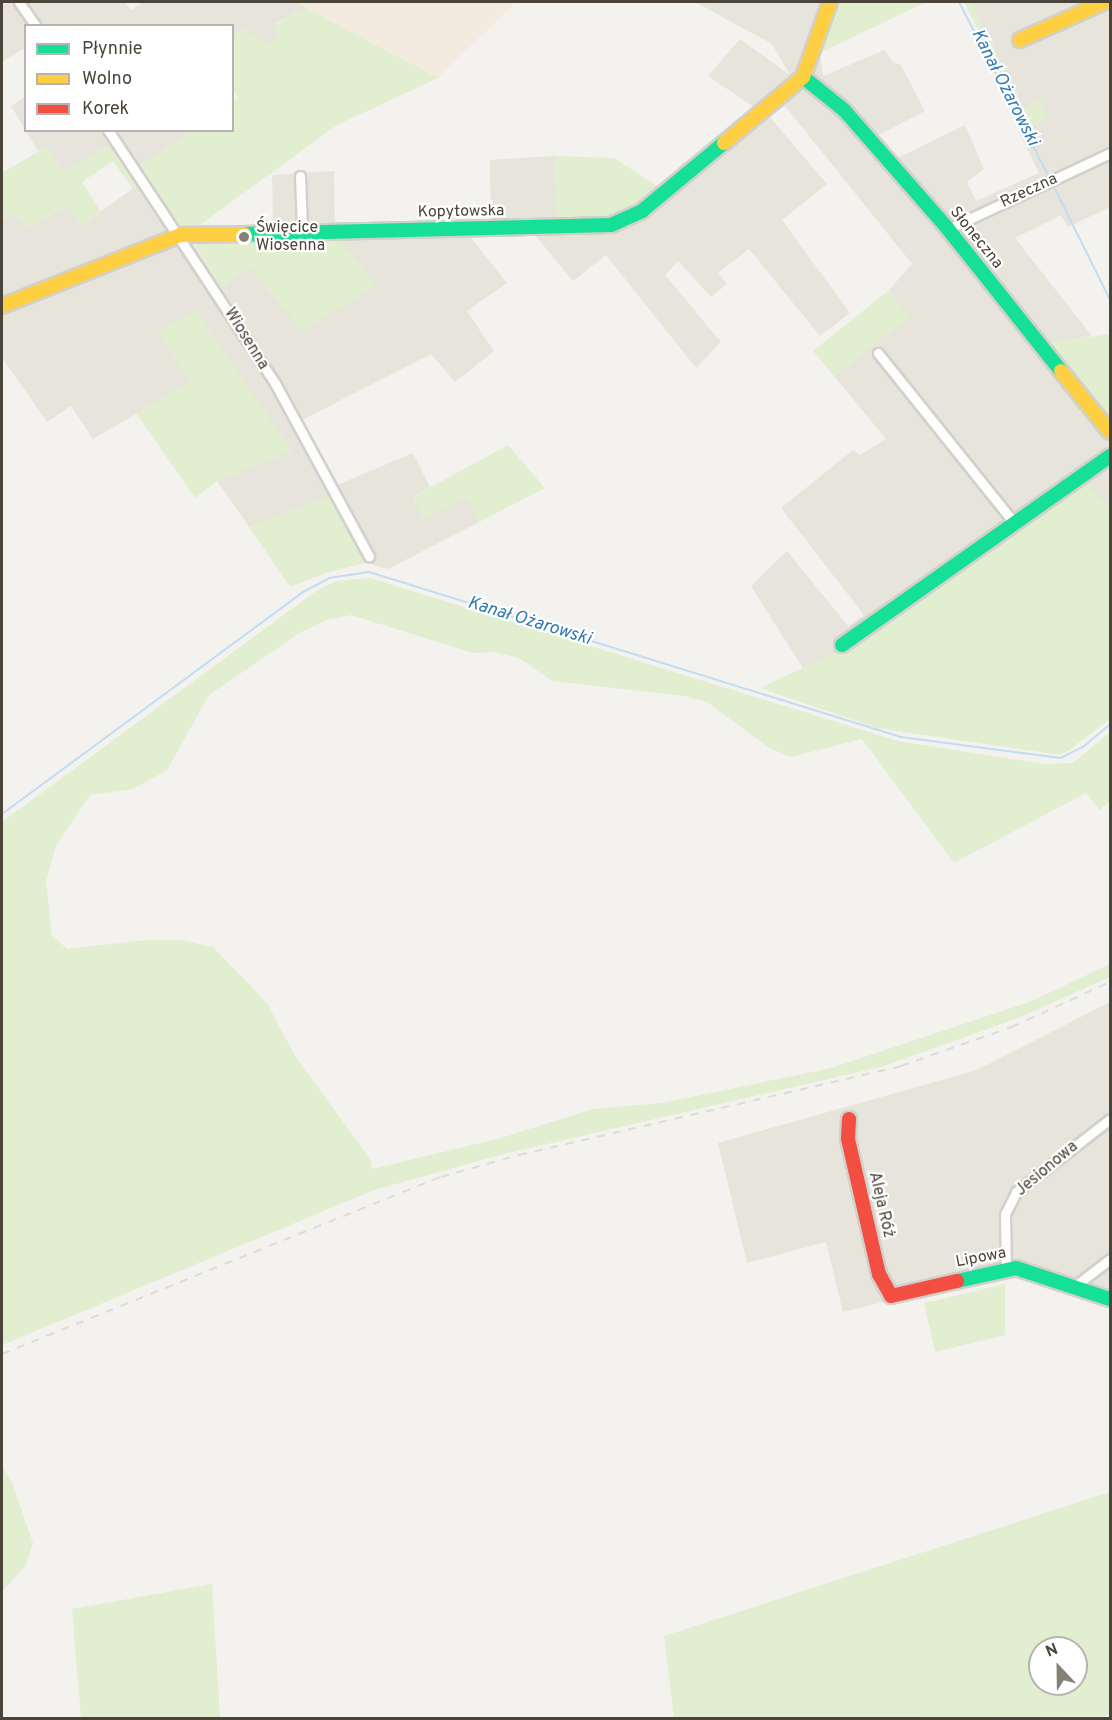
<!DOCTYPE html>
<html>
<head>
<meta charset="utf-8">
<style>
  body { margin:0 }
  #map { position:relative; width:1112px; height:1720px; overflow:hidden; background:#f4f2ee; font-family:Overpass,sans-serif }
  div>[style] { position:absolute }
  .residential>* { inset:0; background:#e7e4dc }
  .commercial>* { inset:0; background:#f3ebdf }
  .green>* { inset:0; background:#e1eecf }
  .stream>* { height:2px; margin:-1px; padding:0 1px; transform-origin:1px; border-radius:1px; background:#c0ddf1 }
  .roads { filter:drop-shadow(2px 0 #d2d0cb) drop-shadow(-2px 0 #d2d0cb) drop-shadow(0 2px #d2d0cb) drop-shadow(0 -2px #d2d0cb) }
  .street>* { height:9px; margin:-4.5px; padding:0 4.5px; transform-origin:4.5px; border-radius:4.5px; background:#fdfdfc }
  .fast>* { height:14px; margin:-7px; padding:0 7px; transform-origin:7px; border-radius:7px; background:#16e098 }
  .slow>* { height:14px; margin:-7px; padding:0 7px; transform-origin:7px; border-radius:7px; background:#ffcf43 }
  .jam>* { height:14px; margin:-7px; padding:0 7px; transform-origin:7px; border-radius:7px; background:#f24e42 }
  .rail>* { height:2px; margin-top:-1px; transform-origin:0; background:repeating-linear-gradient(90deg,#dbdbda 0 8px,transparent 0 16px) }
  .dots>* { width:16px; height:16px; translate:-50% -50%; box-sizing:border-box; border:3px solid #fff; border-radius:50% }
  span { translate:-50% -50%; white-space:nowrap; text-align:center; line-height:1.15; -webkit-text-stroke:4.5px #fff; paint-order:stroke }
  .street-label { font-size:16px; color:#4b4439 }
  .poi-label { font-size:16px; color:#4b4439 }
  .left { translate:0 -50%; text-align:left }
  .water-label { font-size:18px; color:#2e7ab2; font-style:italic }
  .frame { position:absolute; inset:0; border:3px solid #4b4439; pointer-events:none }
  .legend { position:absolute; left:24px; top:24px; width:210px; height:108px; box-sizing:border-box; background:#fff; border:2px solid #b7b4b0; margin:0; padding:8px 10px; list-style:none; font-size:18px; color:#4b4439 }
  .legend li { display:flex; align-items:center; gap:12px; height:30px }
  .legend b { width:30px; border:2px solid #b7b4b0 }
  .north { position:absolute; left:1028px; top:1636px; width:60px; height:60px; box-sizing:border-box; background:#fff; border:2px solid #b7b4b0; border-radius:50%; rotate:338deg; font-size:16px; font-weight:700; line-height:24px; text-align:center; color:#4b4439 }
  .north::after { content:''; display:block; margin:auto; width:21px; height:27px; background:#868178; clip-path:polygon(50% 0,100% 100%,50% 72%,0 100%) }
</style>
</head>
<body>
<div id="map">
  <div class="residential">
    <i style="clip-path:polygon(6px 2px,124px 2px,131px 10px,143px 2px,297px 2px,307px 8px,273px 24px,279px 36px,267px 45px,245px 29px,233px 36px,232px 26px,26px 26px,25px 48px,2px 62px,2px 4px)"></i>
    <i style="clip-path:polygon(695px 2px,838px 2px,820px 53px,823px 76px,885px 50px,893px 62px,901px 65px,925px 111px,877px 136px,896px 159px,965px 125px,984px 169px,967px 182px,976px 201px,1039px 173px,1019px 132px,1028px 128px,1023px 108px,971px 2px,967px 2px,1110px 2px,1110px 207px,1068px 227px,1061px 215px,1015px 238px,1092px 336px,1044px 344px,1110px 424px,1110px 510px,1084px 481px,841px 650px,804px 670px,751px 586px,787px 551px,848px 626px,864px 615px,781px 508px,853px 450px,860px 455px,886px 439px,834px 376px,909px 317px,889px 290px,912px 264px,785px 106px,769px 116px,827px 184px,782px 220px,850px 313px,820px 336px,749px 249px,718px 273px,727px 284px,711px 297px,678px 261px,665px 275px,721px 342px,696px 368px,606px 255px,573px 281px,534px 234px,491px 233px,490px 160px,555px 156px,557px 219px,660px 188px,754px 107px,708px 76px,740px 39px,790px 75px,772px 44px)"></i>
    <i style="clip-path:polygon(25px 97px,26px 130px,192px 131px,141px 165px,222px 287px,250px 267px,302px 331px,338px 237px,467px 233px,507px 283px,467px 311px,494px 351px,455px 382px,431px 354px,302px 420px,337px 485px,413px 453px,430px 487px,413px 497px,424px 519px,467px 496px,479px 522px,388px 569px,366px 563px,333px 495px,249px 527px,217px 481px,291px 451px,190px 382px,93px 439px,71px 406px,47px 422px,2px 358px,2px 220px,14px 213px,26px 228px,69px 205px,82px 225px,138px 185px,110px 145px,63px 173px,46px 147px,38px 151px,11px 106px)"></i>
    <i style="clip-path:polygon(334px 171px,335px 227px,273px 228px,272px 175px)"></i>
    <i style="clip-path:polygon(1110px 1002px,1110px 1304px,1024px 1273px,1000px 1273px,843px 1312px,826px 1242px,747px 1263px,718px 1143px,977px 1070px)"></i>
  </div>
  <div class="commercial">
    <i style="clip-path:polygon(297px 2px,516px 2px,438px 78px)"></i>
  </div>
  <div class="green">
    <i style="clip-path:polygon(838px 2px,926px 2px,820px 53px)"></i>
    <i style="clip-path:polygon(964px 2px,971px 2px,1023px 108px,1040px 101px,1048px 118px,1028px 128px)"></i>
    <i style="clip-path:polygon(307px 8px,438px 78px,337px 125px,193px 230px,180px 227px,141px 165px,192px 131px,232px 130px,233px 103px,238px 98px,233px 89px,233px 36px,245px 28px,267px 45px,279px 36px,273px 25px)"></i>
    <i style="clip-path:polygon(110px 145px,139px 185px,133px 189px,113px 161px,82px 182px,101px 211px,82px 225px,69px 205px,25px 228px,14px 213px,2px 220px,2px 173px,46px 147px,63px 172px)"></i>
    <i style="clip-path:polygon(555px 156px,614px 158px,660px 188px,630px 210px,591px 222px,557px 219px)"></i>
    <i style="clip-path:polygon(338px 237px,376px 286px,302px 331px,250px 268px,222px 287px,196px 246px,197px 241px)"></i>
    <i style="clip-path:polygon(889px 290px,910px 317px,834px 376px,813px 351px)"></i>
    <i style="clip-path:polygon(196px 311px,292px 451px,217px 481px,195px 498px,136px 413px,190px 382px,158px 331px)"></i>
    <i style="clip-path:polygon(1110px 334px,1110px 424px,1043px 344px)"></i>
    <i style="clip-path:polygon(508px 445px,545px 488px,479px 522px,466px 496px,424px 520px,413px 497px)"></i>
    <i style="clip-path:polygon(1084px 480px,1110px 510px,1110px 719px,1068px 751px,1059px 755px,877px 728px,760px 688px,841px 650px)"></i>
    <i style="clip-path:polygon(333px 495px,366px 563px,329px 572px,290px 587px,249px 527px)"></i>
    <i style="clip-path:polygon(370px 578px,898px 741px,1044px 764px,1073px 763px,1110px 732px,1110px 801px,1100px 810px,1086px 793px,954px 863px,862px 739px,791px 757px,769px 748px,707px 702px,684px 696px,552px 681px,519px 658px,493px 652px,473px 653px,351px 615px,327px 620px,301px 632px,209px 695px,167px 770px,133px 789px,90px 795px,56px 846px,46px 882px,52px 935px,67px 949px,146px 940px,181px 940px,213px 947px,267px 1003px,295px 1056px,371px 1160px,372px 1169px,501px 1138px,593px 1109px,662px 1103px,831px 1068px,1032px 1001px,1110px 964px,1110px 977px,1018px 1018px,884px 1066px,504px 1154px,374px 1190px,2px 1345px,2px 822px,319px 589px,337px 581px)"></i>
    <i style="clip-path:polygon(1005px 1284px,1005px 1335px,935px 1352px,924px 1303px)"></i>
    <i style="clip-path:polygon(2px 1467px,12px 1482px,33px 1543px,25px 1567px,2px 1591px)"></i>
    <i style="clip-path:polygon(evenodd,1110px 1492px,1110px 1716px,674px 1718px,664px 1636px,1110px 1492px,1040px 1648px,1076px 1648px,1076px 1684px,1040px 1684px,1040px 1648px)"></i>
    <i style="clip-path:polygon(212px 1584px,220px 1718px,81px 1718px,72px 1609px)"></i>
  </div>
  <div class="stream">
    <i style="left:959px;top:2px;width:195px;rotate:62.8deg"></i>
    <i style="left:1053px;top:185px;width:128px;rotate:63.6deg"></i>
    <i style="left:2px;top:814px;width:376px;rotate:-36.4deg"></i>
    <i style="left:305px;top:591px;width:27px;rotate:-28deg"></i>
    <i style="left:329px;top:578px;width:40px;rotate:-8.5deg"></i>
    <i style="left:369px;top:572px;width:557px;rotate:17.23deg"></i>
    <i style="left:901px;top:737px;width:161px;rotate:7.5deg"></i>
    <i style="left:1061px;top:758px;width:25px;rotate:-27deg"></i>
    <i style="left:1083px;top:747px;width:35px;rotate:-40deg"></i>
  </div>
  <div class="roads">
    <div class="street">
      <i style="left:19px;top:2px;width:29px;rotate:55deg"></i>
      <i style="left:108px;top:130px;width:305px;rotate:56.6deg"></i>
      <i style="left:276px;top:385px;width:195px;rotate:61.5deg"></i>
      <i style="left:300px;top:176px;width:52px;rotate:87.8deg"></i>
      <i style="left:948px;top:229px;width:179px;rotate:-25.1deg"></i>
      <i style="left:878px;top:353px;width:219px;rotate:51.3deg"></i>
      <i style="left:1006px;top:1268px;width:54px;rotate:-91.1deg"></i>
      <i style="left:1005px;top:1214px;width:25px;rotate:-63deg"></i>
      <i style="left:1016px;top:1192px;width:119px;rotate:-37.8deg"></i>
      <i style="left:1075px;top:1286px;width:44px;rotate:-37.6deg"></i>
    </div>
    <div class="fast">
      <i style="left:803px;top:77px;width:53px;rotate:38.8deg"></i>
      <i style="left:844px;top:110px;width:158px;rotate:48.8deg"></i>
      <i style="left:948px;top:229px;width:181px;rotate:51.5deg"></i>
      <i style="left:244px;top:234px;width:367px;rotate:-1.4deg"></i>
      <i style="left:611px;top:225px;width:34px;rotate:-24deg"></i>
      <i style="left:642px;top:211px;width:107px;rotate:-39.7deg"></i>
      <i style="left:842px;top:645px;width:328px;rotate:-35.2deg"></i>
      <i style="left:957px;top:1281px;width:60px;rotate:-12.4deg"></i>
      <i style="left:1016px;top:1268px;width:99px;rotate:18.3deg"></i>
    </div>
    <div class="slow">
      <i style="left:1020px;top:40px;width:92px;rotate:-24.3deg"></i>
      <i style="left:724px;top:143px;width:103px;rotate:-39.9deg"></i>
      <i style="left:803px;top:77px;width:80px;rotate:-70.2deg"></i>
      <i style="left:2px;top:306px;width:192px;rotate:-21.7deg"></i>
      <i style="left:180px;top:235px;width:64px;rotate:-0.9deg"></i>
      <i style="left:1061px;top:371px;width:78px;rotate:51.2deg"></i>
    </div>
    <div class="jam">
      <i style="left:849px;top:1119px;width:20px;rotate:93deg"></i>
      <i style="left:848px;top:1139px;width:139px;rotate:77.1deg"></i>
      <i style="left:879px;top:1274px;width:25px;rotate:61deg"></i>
      <i style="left:891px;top:1296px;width:68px;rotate:-12.8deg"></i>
    </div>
  </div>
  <div class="rail">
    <i style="left:2px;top:1354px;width:473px;rotate:-22deg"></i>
    <i style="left:441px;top:1177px;width:81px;rotate:-15.8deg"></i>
    <i style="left:519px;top:1155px;width:392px;rotate:-13.1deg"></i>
    <i style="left:901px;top:1066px;width:118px;rotate:-19.4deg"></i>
    <i style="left:1012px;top:1027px;width:108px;rotate:-24.7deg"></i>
  </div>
  <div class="dots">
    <i style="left:244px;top:237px;background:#868178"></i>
  </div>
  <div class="street-label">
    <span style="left:1029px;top:191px;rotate:-25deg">Rzeczna</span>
    <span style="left:461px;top:212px;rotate:-1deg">Kopytowska</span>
    <span style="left:976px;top:238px;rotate:51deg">Słoneczna</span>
    <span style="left:246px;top:339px;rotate:58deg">Wiosenna</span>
    <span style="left:1047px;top:1169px;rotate:-40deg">Jesionowa</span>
    <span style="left:881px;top:1205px;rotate:77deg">Aleja Róż</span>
    <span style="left:981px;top:1258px;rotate:-11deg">Lipowa</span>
  </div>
  <div class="poi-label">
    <span class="left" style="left:256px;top:237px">Święcice<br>Wiosenna</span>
  </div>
  <div class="water-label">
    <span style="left:1004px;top:88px;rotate:63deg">Kanał Ożarowski</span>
    <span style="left:529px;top:622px;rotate:17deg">Kanał Ożarowski</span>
  </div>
  <div class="frame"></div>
  <ul class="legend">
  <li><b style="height:8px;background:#16e098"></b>Płynnie</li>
  <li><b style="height:8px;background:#ffcf43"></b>Wolno</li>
  <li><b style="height:8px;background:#f24e42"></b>Korek</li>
  </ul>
  <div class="north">N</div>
</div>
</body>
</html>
